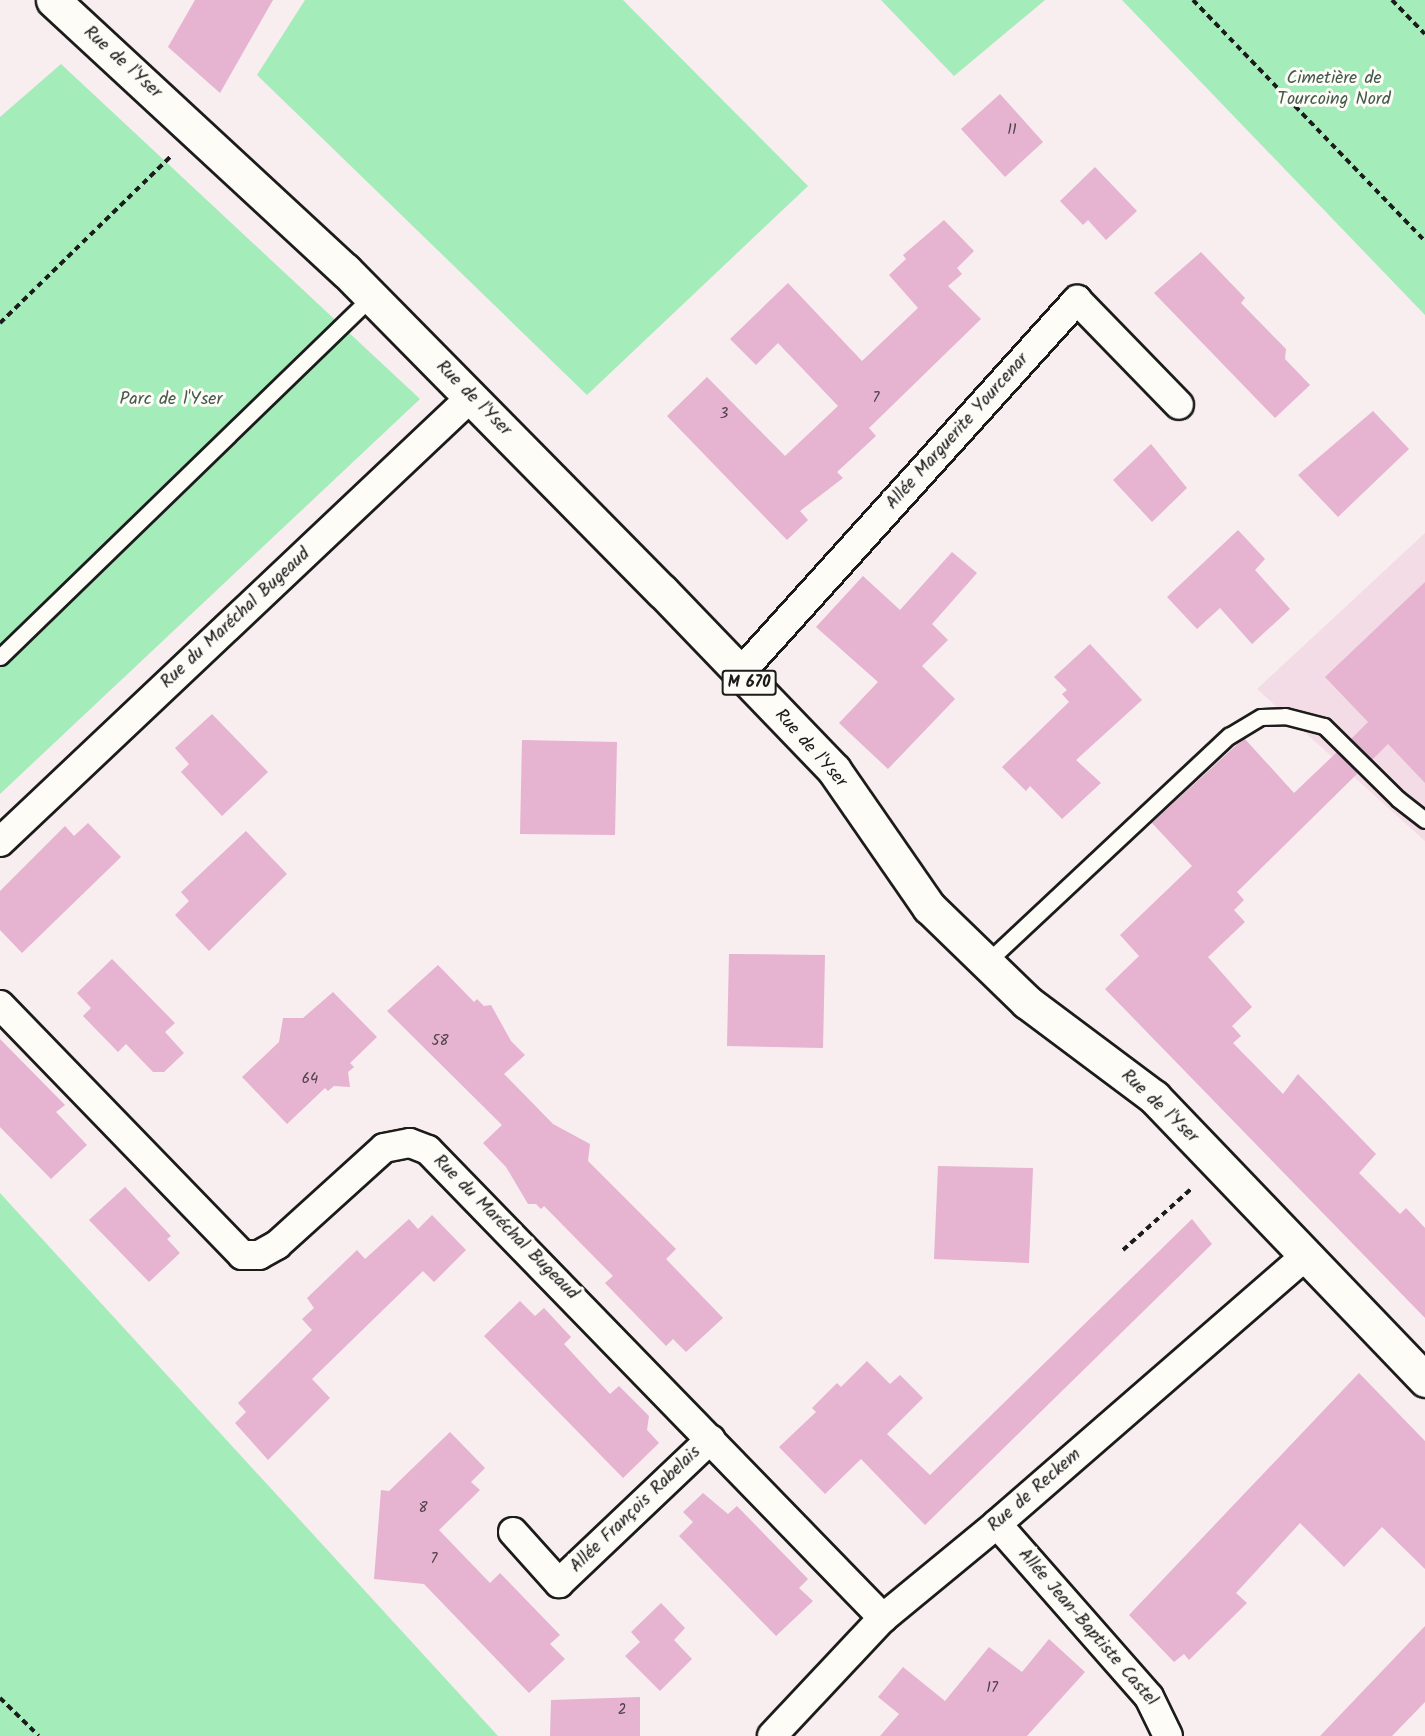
<!DOCTYPE html>
<html>
<head>
<meta charset="utf-8">
<style>
  body { margin:0 }
  #map { position:relative; width:1425px; height:1736px; overflow:hidden; background:#f8edef; font-family:Kalam,sans-serif }
  div>[style] { position:absolute }
  .built>* { inset:0; background:#f3dce6 }
  .green>* { inset:0; background:#a4ecba }
  .building>* { inset:0; background:#e6b3d0 }
  .path>* { height:4px; margin-top:-2px; transform-origin:0; background:repeating-linear-gradient(90deg,#1c1c1c 0 6px,transparent 0 10.5px) }
  .roads { filter:drop-shadow(2px 0 #1c1c1c) drop-shadow(-2px 0 #1c1c1c) drop-shadow(0 2px #1c1c1c) drop-shadow(0 -2px #1c1c1c) }
  .lane>* { height:15px; margin:-7.5px; padding:0 7.5px; transform-origin:7.5px; border-radius:7.5px; background:#fdfcf7 }
  .street>* { height:28px; margin:-14px; padding:0 14px; transform-origin:14px; border-radius:14px; background:#fdfcf7 }
  .primary>* { height:33px; margin:-16.5px; padding:0 16.5px; transform-origin:16.5px; border-radius:16.5px; background:#fdfcf7 }
  span { translate:-50% -50%; white-space:nowrap; text-align:center; line-height:1.15; -webkit-text-stroke:6px #fdfcf7; paint-order:stroke }
  .number-label { font-size:15px; color:#4e4249 }
  .number-label span { -webkit-text-stroke-width:0 }
  .shield-label span { padding:2px 4px; background:#fdfcf7; border:2px solid; border-radius:4px; -webkit-text-stroke-width:0 }
  .shield-label { font-size:16px; color:#1c1c1c; font-weight:700 }
  .street-label { font-size:18px; color:#1c1c1c }
  .park-label { font-size:18px; color:#455a4b }
</style>
</head>
<body>
<div id="map">
  <div class="built">
    <i style="clip-path:polygon(1425px 533px,1425px 841px,1257px 689px)"></i>
  </div>
  <div class="green">
    <i style="clip-path:polygon(305px 0,623px 0,808px 186px,587px 395px,257px 75px)"></i>
    <i style="clip-path:polygon(881px 0,1045px 0,954px 76px)"></i>
    <i style="clip-path:polygon(1122px 0,1425px 0,1425px 315px)"></i>
    <i style="clip-path:polygon(61px 64px,420px 399px,0 794px,0 117px)"></i>
    <i style="clip-path:polygon(0 1193px,498px 1736px,0 1736px)"></i>
  </div>
  <div class="building">
    <i style="clip-path:polygon(195px 0,273px 0,220px 93px,168px 47px)"></i>
    <i style="clip-path:polygon(1000px 94px,1043px 142px,1005px 177px,961px 129px)"></i>
    <i style="clip-path:polygon(1095px 167px,1137px 211px,1106px 240px,1088px 220px,1083px 225px,1060px 201px)"></i>
    <i style="clip-path:polygon(944px 220px,974px 251px,957px 268px,962px 274px,948px 286px,981px 319px,869px 428px,876px 436px,837px 472px,843px 478px,800px 511px,808px 520px,787px 540px,667px 416px,707px 377px,785px 456px,838px 406px,778px 343px,756px 365px,730px 339px,788px 283px,862px 361px,918px 308px,889px 275px,906px 259px,903px 255px)"></i>
    <i style="clip-path:polygon(1201px 252px,1245px 298px,1241px 303px,1286px 349px,1285px 359px,1310px 385px,1275px 418px,1154px 293px)"></i>
    <i style="clip-path:polygon(1373px 411px,1409px 449px,1338px 517px,1298px 475px)"></i>
    <i style="clip-path:polygon(1151px 444px,1187px 488px,1152px 522px,1113px 480px)"></i>
    <i style="clip-path:polygon(1238px 530px,1265px 559px,1255px 570px,1290px 609px,1252px 644px,1220px 608px,1197px 629px,1167px 597px)"></i>
    <i style="clip-path:polygon(952px 552px,977px 573px,932px 624px,948px 640px,922px 666px,955px 699px,888px 769px,839px 723px,878px 682px,816px 627px,863px 576px,900px 610px)"></i>
    <i style="clip-path:polygon(1425px 582px,1425px 783px,1388px 744px,1372px 760px,1351px 739px,1368px 722px,1325px 677px)"></i>
    <i style="clip-path:polygon(1090px 644px,1142px 700px,1076px 760px,1101px 783px,1062px 819px,1030px 786px,1026px 791px,1002px 767px,1069px 702px,1062px 694px,1067px 690px,1054px 677px)"></i>
    <i style="clip-path:polygon(212px 714px,268px 772px,222px 816px,181px 772px,189px 764px,175px 748px)"></i>
    <i style="clip-path:polygon(1244px 738px,1294px 793px,1337px 752px,1358px 773px,1237px 892px,1244px 900px,1234px 910px,1245px 922px,1208px 957px,1252px 1007px,1232px 1026px,1241px 1036px,1233px 1043px,1283px 1094px,1298px 1074px,1376px 1154px,1359px 1173px,1400px 1214px,1406px 1208px,1425px 1228px,1425px 1318px,1105px 989px,1139px 956px,1120px 935px,1192px 866px,1152px 823px)"></i>
    <i style="clip-path:polygon(522px 740px,617px 742px,615px 835px,520px 834px)"></i>
    <i style="clip-path:polygon(88px 823px,121px 857px,22px 953px,0 930px,0 891px,65px 826px,74px 836px)"></i>
    <i style="clip-path:polygon(246px 831px,287px 874px,209px 951px,175px 915px,189px 901px,181px 892px)"></i>
    <i style="clip-path:polygon(729px 954px,825px 955px,823px 1048px,727px 1046px)"></i>
    <i style="clip-path:polygon(112px 959px,175px 1023px,165px 1032px,184px 1053px,164px 1072px,153px 1072px,126px 1044px,118px 1052px,83px 1016px,91px 1008px,77px 993px)"></i>
    <i style="clip-path:polygon(438px 965px,474px 1002px,477px 999px,484px 1006px,491px 1005px,511px 1041px,525px 1055px,504px 1074px,553px 1124px,590px 1144px,588px 1161px,676px 1249px,666px 1259px,723px 1318px,686px 1352px,673px 1339px,666px 1346px,605px 1283px,613px 1276px,544px 1206px,541px 1209px,536px 1204px,528px 1204px,506px 1167px,483px 1143px,502px 1125px,387px 1011px)"></i>
    <i style="clip-path:polygon(333px 992px,377px 1037px,350px 1063px,354px 1067px,348px 1072px,350px 1087px,334px 1086px,328px 1091px,325px 1088px,287px 1124px,242px 1077px,279px 1042px,283px 1018px,303px 1018px)"></i>
    <i style="clip-path:polygon(0 1039px,65px 1105px,56px 1112px,87px 1145px,51px 1179px,0 1127px)"></i>
    <i style="clip-path:polygon(938px 1166px,1033px 1168px,1029px 1263px,934px 1259px)"></i>
    <i style="clip-path:polygon(125px 1187px,171px 1236px,167px 1239px,180px 1253px,149px 1282px,89px 1220px)"></i>
    <i style="clip-path:polygon(432px 1215px,466px 1250px,434px 1282px,423px 1271px,312px 1379px,330px 1398px,268px 1460px,235px 1423px,246px 1412px,238px 1403px,312px 1330px,302px 1319px,314px 1308px,307px 1298px,357px 1250px,365px 1259px,409px 1219px,418px 1229px)"></i>
    <i style="clip-path:polygon(1192px 1219px,1212px 1244px,925px 1525px,861px 1459px,825px 1494px,779px 1447px,816px 1412px,812px 1408px,837px 1383px,841px 1387px,867px 1361px,890px 1384px,900px 1375px,923px 1398px,887px 1434px,930px 1475px)"></i>
    <i style="clip-path:polygon(520px 1301px,535px 1316px,544px 1308px,571px 1337px,564px 1344px,610px 1394px,619px 1386px,649px 1416px,647px 1430px,659px 1443px,623px 1478px,484px 1336px)"></i>
    <i style="clip-path:polygon(1359px 1373px,1425px 1441px,1425px 1569px,1382px 1527px,1344px 1567px,1300px 1523px,1236px 1593px,1247px 1603px,1189px 1660px,1184px 1654px,1174px 1662px,1129px 1615px)"></i>
    <i style="clip-path:polygon(450px 1432px,485px 1468px,471px 1482px,480px 1490px,439px 1530px,490px 1583px,500px 1573px,560px 1635px,550px 1644px,565px 1659px,529px 1693px,424px 1584px,374px 1579px,381px 1490px,389px 1491px)"></i>
    <i style="clip-path:polygon(703px 1493px,728px 1514px,737px 1506px,808px 1579px,799px 1588px,813px 1601px,776px 1636px,679px 1536px,693px 1522px,683px 1512px)"></i>
    <i style="clip-path:polygon(661px 1603px,685px 1628px,674px 1640px,692px 1659px,660px 1691px,625px 1656px,640px 1642px,631px 1632px)"></i>
    <i style="clip-path:polygon(1425px 1626px,1425px 1702px,1392px 1736px,1320px 1736px)"></i>
    <i style="clip-path:polygon(1049px 1639px,1085px 1672px,1027px 1736px,880px 1736px,899px 1714px,878px 1697px,903px 1667px,945px 1701px,989px 1647px,1022px 1672px)"></i>
    <i style="clip-path:polygon(640px 1697px,640px 1736px,550px 1736px,551px 1700px)"></i>
  </div>
  <div class="path">
    <i style="left:1193px;top:0;width:335px;rotate:46.1deg"></i>
    <i style="left:1392px;top:0;width:47px;rotate:45.9deg"></i>
    <i style="left:0;top:323px;width:238px;rotate:-44.3deg"></i>
    <i style="left:1123px;top:1250px;width:91px;rotate:-41.9deg"></i>
    <i style="left:0;top:1698px;width:54px;rotate:44.3deg"></i>
  </div>
  <div class="roads">
    <div class="lane">
      <i style="left:0;top:657px;width:518px;rotate:-44.14deg"></i>
      <i style="left:986px;top:963px;width:333px;rotate:-43.1deg"></i>
      <i style="left:1229px;top:736px;width:37px;rotate:-31deg"></i>
      <i style="left:1261px;top:717px;width:24px;rotate:-2deg"></i>
      <i style="left:1285px;top:716px;width:40px;rotate:14.4deg"></i>
      <i style="left:1324px;top:726px;width:104px;rotate:44.6deg"></i>
      <i style="left:1398px;top:799px;width:34px;rotate:38deg"></i>
    </div>
    <div class="street">
      <i style="left:740px;top:673px;width:503px;rotate:-47.9deg"></i>
      <i style="left:1077px;top:300px;width:146px;rotate:45.8deg"></i>
      <i style="left:0;top:842px;width:648px;rotate:-43.37deg"></i>
      <i style="left:0;top:1005px;width:348px;rotate:45.9deg"></i>
      <i style="left:242px;top:1255px;width:17px"></i>
      <i style="left:259px;top:1255px;width:21px;rotate:-29deg"></i>
      <i style="left:277px;top:1245px;width:144px;rotate:-42.2deg"></i>
      <i style="left:384px;top:1148px;width:26px;rotate:-11deg"></i>
      <i style="left:410px;top:1143px;width:19px;rotate:21deg"></i>
      <i style="left:428px;top:1150px;width:653px;rotate:45.81deg"></i>
      <i style="left:997px;top:1524px;width:230px;rotate:48.7deg"></i>
      <i style="left:1149px;top:1697px;width:43px;rotate:64deg"></i>
      <i style="left:513px;top:1532px;width:69px;rotate:48deg"></i>
      <i style="left:559px;top:1583px;width:209px;rotate:-43.5deg"></i>
      <i style="left:772px;top:1736px;width:162px;rotate:-46.8deg"></i>
      <i style="left:883px;top:1618px;width:148px;rotate:-39.5deg"></i>
      <i style="left:997px;top:1524px;width:410px;rotate:-41deg"></i>
    </div>
    <div class="primary">
      <i style="left:53px;top:0;width:398px;rotate:42.8deg"></i>
      <i style="left:345px;top:270px;width:451px;rotate:45.4deg"></i>
      <i style="left:662px;top:591px;width:248px;rotate:46.1deg"></i>
      <i style="left:834px;top:770px;width:167px;rotate:55.3deg"></i>
      <i style="left:929px;top:907px;width:136px;rotate:44.1deg"></i>
      <i style="left:1027px;top:1002px;width:159px;rotate:36.8deg"></i>
      <i style="left:1154px;top:1097px;width:392px;rotate:46.2deg"></i>
    </div>
  </div>
  <div class="number-label">
    <span style="left:1012px;top:131px">11</span>
    <span style="left:876px;top:399px">7</span>
    <span style="left:724px;top:415px">3</span>
    <span style="left:440px;top:1042px">58</span>
    <span style="left:310px;top:1080px">64</span>
    <span style="left:423px;top:1509px">8</span>
    <span style="left:434px;top:1560px">7</span>
    <span style="left:992px;top:1689px">17</span>
    <span style="left:622px;top:1711px">2</span>
  </div>
  <div class="shield-label">
    <span style="left:749px;top:683px">M 670</span>
  </div>
  <div class="street-label">
    <span style="left:122px;top:63px;rotate:42deg">Rue de l'Yser</span>
    <span style="left:473px;top:399px;rotate:45deg">Rue de l'Yser</span>
    <span style="left:958px;top:432px;rotate:-48deg">Allée Marguerite Yourcenar</span>
    <span style="left:236px;top:619px;rotate:-43deg">Rue du Maréchal Bugeaud</span>
    <span style="left:810px;top:749px;rotate:48deg">Rue de l'Yser</span>
    <span style="left:1159px;top:1107px;rotate:43deg">Rue de l'Yser</span>
    <span style="left:505px;top:1228px;rotate:45deg">Rue du Maréchal Bugeaud</span>
    <span style="left:1035px;top:1491px;rotate:-41deg">Rue de Reckem</span>
    <span style="left:636px;top:1510px;rotate:-44deg">Allée François Rabelais</span>
    <span style="left:1087px;top:1628px;rotate:49deg">Allée Jean-Baptiste Castel</span>
  </div>
  <div class="park-label">
    <span style="left:1334px;top:90px">Cimetière de<br>Tourcoing Nord</span>
    <span style="left:171px;top:400px">Parc de l'Yser</span>
  </div>
</div>
</body>
</html>
